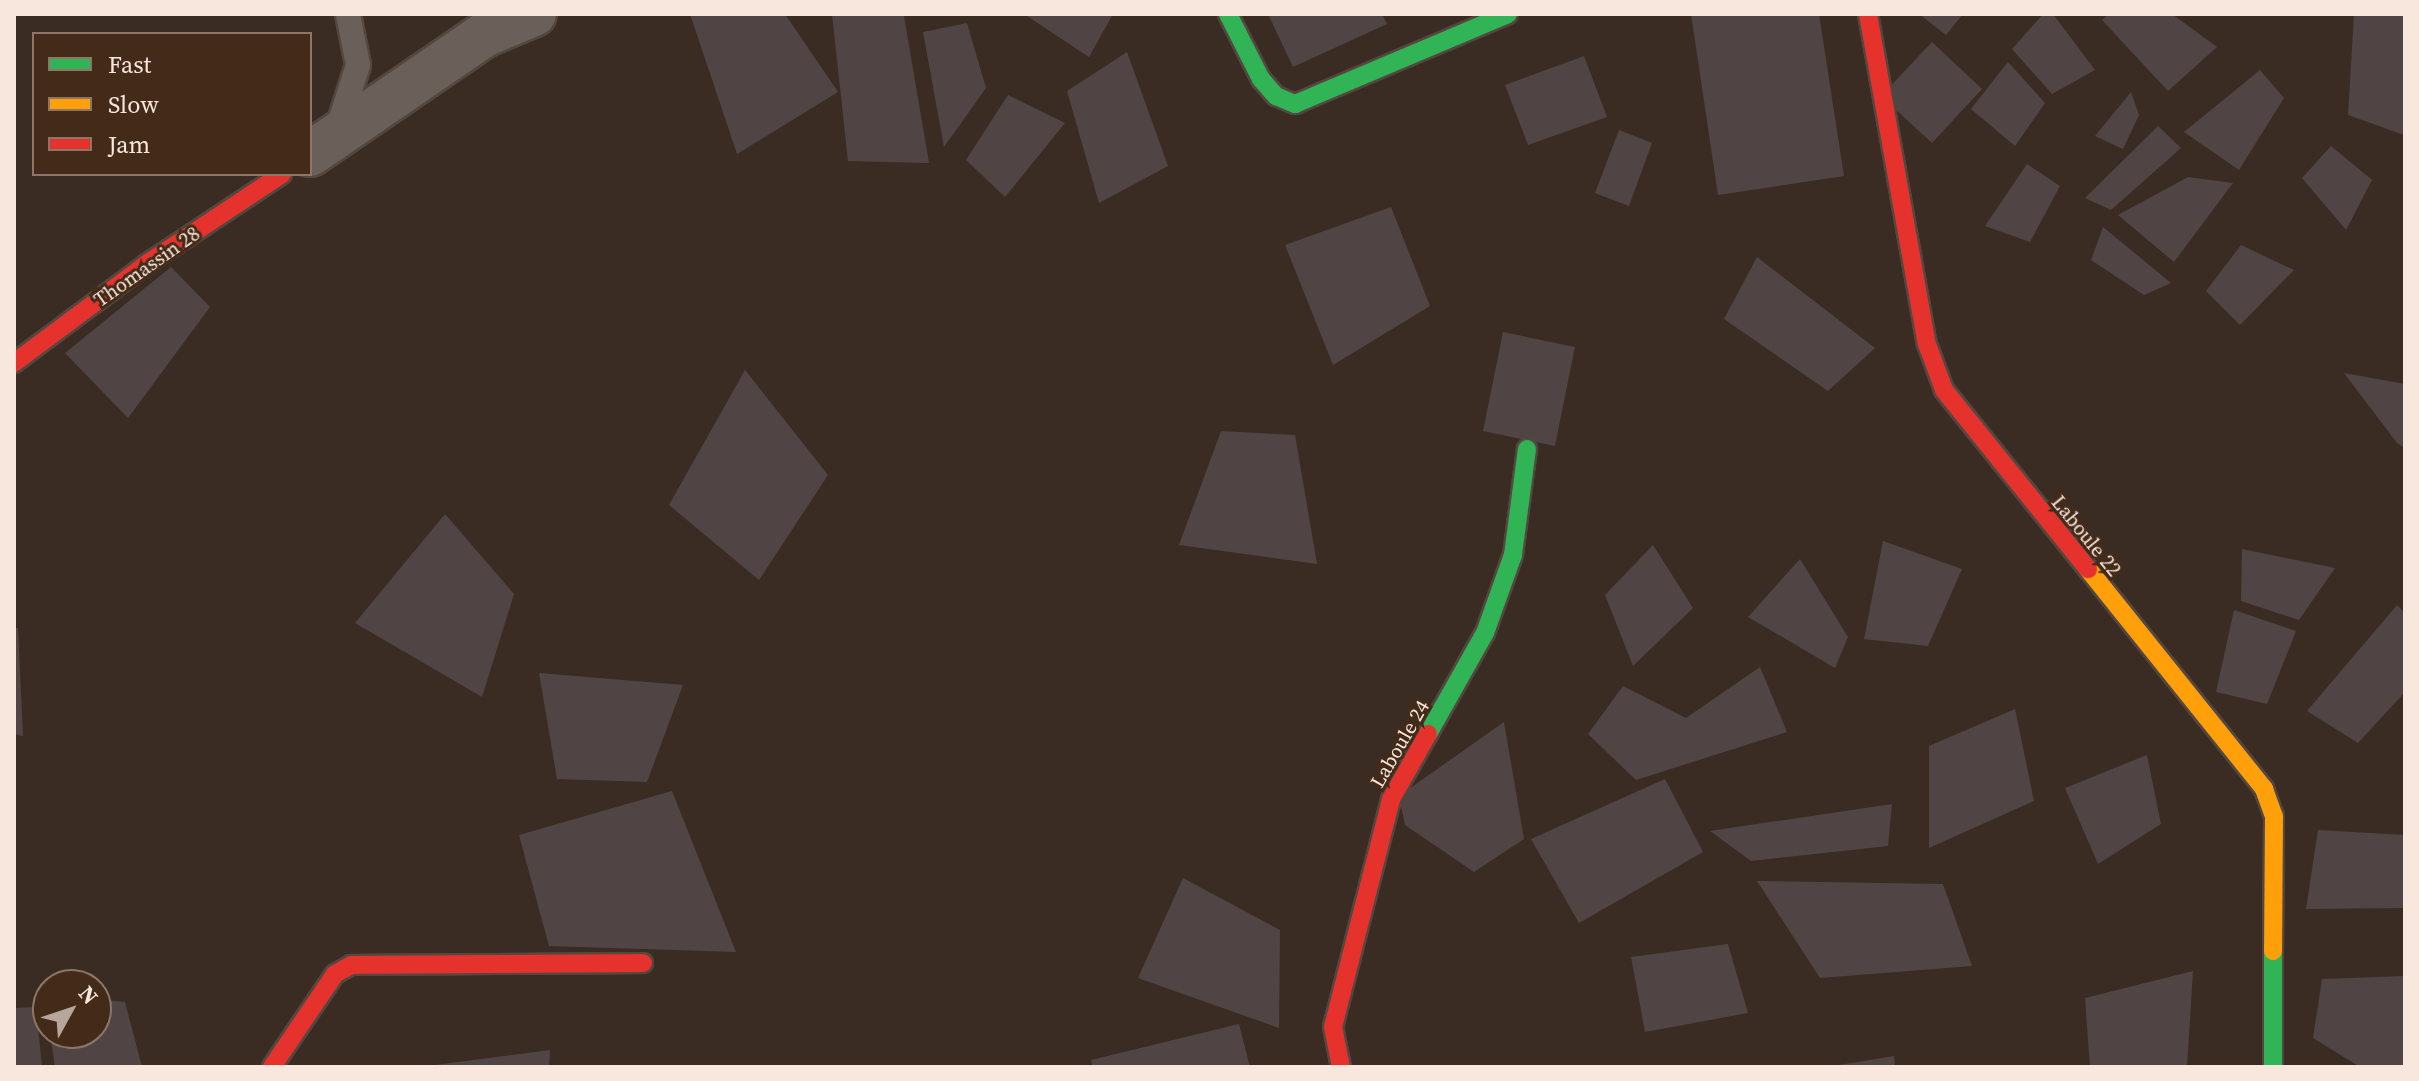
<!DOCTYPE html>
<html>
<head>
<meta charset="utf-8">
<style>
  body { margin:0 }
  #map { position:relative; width:2419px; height:1081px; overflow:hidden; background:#3a2c23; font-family:"Source Serif 4",serif }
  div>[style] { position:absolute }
  .building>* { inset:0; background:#514444 }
  .roads { filter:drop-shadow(2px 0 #534740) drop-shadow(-2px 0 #534740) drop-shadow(0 2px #534740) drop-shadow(0 -2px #534740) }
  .lane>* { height:24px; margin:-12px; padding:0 12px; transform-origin:12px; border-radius:12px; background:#6b6059 }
  .street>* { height:44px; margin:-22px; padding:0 22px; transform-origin:22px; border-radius:22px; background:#6b6059 }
  .fast>* { height:18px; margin:-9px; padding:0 9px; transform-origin:9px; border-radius:9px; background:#30b455 }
  .slow>* { height:18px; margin:-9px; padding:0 9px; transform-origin:9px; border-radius:9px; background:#ff9f0a }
  .jam>* { height:18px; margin:-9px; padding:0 9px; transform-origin:9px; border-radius:9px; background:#e5322d }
  span { translate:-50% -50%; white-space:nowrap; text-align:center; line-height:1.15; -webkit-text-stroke:6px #442b19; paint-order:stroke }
  .street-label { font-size:20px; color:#f8e7dc }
  .frame { position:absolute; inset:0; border:16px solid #f8e7dc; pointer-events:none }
  .legend { position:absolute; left:32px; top:32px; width:280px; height:144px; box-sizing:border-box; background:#442b19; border:2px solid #8c7667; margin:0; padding:10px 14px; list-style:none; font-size:24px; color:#f8e7dc }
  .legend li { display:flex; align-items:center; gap:16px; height:40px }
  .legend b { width:40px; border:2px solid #8c7667 }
  .north { position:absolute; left:32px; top:969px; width:80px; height:80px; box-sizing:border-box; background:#442b19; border:2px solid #8c7667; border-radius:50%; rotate:50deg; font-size:22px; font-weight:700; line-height:32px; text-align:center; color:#f8e7dc }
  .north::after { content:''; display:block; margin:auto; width:28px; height:36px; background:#b6a69b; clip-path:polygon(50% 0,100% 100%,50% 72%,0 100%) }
</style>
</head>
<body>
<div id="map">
  <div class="building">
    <i style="clip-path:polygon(690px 14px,785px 14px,838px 92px,737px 154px)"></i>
    <i style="clip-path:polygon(832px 14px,904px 16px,929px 163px,848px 161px)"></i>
    <i style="clip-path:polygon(1024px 14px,1113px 14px,1089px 57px)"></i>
    <i style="clip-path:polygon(1268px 14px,1382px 14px,1387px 24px,1293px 67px)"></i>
    <i style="clip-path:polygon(1691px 14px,1819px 14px,1844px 176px,1718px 195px)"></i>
    <i style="clip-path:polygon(1919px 14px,1963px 14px,1946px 35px)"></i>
    <i style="clip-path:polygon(2043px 14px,2053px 14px,2095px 70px,2052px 94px,2012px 49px)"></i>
    <i style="clip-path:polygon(2109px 14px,2172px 14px,2217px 47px,2168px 91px,2102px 20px)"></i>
    <i style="clip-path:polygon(2354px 14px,2405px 14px,2404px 135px,2348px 115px)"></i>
    <i style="clip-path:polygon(967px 23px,986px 88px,944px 147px,923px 32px)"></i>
    <i style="clip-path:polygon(1932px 42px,1982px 89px,1932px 143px,1881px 96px)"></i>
    <i style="clip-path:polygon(1127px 52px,1168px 166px,1099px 203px,1067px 91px)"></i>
    <i style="clip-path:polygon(1584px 56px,1607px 117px,1528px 145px,1505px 85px)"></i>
    <i style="clip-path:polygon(2008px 62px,2045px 103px,2015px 146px,1971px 109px)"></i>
    <i style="clip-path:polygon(2260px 70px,2284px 98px,2239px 170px,2184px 132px)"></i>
    <i style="clip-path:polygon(2131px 92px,2139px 115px,2123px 149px,2095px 136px)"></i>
    <i style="clip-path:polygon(1008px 95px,1065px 123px,1005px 197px,966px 160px)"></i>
    <i style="clip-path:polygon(2158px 126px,2181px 148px,2111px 210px,2085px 198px)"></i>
    <i style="clip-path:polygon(1619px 130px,1652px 143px,1629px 206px,1595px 193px)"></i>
    <i style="clip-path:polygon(2331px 146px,2372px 180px,2346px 230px,2302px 178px)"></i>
    <i style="clip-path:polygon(2027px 164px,2060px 186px,2030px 242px,1985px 226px)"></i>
    <i style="clip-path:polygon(2188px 177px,2233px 183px,2174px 262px,2118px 215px)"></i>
    <i style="clip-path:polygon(1391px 207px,1430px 306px,1333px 365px,1285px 245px)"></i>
    <i style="clip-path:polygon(2103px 227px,2171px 283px,2144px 295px,2091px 260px)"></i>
    <i style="clip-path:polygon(2241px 245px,2294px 270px,2240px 325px,2206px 291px)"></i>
    <i style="clip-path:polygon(1757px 257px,1875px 348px,1828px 391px,1724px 319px)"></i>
    <i style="clip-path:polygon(171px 267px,210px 307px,128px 418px,65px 353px)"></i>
    <i style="clip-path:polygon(1503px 332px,1575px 347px,1555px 446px,1483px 431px)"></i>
    <i style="clip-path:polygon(745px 370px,828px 475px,759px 580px,669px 505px)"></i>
    <i style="clip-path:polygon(2344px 373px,2405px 384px,2405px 448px,2397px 443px)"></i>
    <i style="clip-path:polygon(1221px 431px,1295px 435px,1317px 564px,1179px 545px)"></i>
    <i style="clip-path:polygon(445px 514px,514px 594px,482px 697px,355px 623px)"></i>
    <i style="clip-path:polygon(1883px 541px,1962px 569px,1928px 646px,1864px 639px)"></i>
    <i style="clip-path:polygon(1653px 545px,1693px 608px,1633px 666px,1605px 595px)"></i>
    <i style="clip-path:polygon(2242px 549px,2335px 568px,2299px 620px,2241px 601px)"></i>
    <i style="clip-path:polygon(1800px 559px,1848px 637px,1835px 668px,1748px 617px)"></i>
    <i style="clip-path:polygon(2397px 605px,2405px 613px,2405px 692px,2358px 743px,2307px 711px)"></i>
    <i style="clip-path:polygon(2234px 610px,2296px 631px,2267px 704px,2216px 692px)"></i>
    <i style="clip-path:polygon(14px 628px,18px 628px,23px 736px,14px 734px)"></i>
    <i style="clip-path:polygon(1760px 667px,1787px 732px,1636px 780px,1588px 734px,1623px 686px,1686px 718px)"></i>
    <i style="clip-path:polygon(539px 673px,683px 685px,647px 782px,557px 779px)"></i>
    <i style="clip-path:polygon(2015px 709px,2034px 801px,1929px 848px,1929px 746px)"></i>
    <i style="clip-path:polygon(1504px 722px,1524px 839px,1474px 872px,1405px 825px,1399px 796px)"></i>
    <i style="clip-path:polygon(2147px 755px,2161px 824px,2098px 864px,2065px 788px)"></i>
    <i style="clip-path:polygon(1665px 779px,1703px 852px,1579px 923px,1531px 839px)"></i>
    <i style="clip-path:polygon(672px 791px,736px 952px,549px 946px,519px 835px)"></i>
    <i style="clip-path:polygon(1892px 804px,1888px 846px,1751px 861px,1710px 831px)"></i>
    <i style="clip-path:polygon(2318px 830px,2405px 835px,2405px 908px,2306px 909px)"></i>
    <i style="clip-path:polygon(1183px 878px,1280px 930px,1279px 1028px,1138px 978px)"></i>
    <i style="clip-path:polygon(1757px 881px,1943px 884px,1972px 966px,1820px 978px)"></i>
    <i style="clip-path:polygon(1728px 944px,1748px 1013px,1645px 1032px,1631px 957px)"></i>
    <i style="clip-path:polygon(2193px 971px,2187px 1067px,2090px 1067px,2085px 998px)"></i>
    <i style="clip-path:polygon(2405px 976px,2405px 1067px,2360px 1067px,2313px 1038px,2322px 979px)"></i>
    <i style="clip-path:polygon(96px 999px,125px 1002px,142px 1067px,55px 1067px,50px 1033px,96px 1033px)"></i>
    <i style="clip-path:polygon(36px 1007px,42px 1067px,14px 1067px,14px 1008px)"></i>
    <i style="clip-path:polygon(1239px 1024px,1250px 1067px,1093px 1067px,1091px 1060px)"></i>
    <i style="clip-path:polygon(550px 1050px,549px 1067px,435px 1067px,435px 1065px)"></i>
    <i style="clip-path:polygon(1894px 1056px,1895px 1067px,1839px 1067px,1839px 1065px)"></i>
  </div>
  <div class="roads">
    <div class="lane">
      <i style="left:336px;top:134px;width:72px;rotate:-72.3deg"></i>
      <i style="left:358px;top:65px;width:52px;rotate:-101.1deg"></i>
    </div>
    <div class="street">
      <i style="left:310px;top:154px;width:211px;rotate:-34.4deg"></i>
      <i style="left:484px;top:35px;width:54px;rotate:-22.8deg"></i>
    </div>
    <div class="fast">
      <i style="left:1228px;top:14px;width:73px;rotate:63.1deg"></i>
      <i style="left:1261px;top:79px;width:23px;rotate:49deg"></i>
      <i style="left:1276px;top:96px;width:21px;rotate:23deg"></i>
      <i style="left:1295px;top:104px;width:231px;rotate:-22.9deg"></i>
      <i style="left:1428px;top:734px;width:116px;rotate:-60.6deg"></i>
      <i style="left:1485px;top:633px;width:83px;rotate:-70.3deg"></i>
      <i style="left:1513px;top:555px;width:107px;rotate:-82.5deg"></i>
      <i style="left:2273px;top:1067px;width:116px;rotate:-90deg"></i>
    </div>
    <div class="slow">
      <i style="left:2088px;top:569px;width:282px;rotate:51.3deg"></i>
      <i style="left:2264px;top:789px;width:29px;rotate:70deg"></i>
      <i style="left:2274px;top:816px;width:135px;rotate:90.4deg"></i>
    </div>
    <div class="jam">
      <i style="left:1868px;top:14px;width:335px;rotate:79.9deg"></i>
      <i style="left:1927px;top:344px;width:49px;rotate:69.7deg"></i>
      <i style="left:1944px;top:390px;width:230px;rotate:51.2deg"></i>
      <i style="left:14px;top:363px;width:167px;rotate:-36.7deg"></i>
      <i style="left:148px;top:263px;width:161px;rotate:-33.6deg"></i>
      <i style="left:272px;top:1067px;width:112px;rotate:-55.9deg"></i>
      <i style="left:335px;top:974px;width:18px;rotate:-29deg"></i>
      <i style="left:351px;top:965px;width:292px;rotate:-0.4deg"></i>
      <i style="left:1341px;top:1067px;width:41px;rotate:-101.3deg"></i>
      <i style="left:1333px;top:1027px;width:235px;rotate:-75.7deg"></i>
      <i style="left:1391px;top:799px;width:75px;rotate:-60.4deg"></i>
    </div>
  </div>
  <div class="street-label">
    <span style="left:147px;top:267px;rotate:-35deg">Thomassin 28</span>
    <span style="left:2086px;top:536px;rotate:51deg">Laboule 22</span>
    <span style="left:1400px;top:744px;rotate:-60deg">Laboule 24</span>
  </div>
  <div class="frame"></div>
  <ul class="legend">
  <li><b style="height:10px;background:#30b455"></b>Fast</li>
  <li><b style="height:10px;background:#ff9f0a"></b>Slow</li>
  <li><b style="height:10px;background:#e5322d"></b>Jam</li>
  </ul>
  <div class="north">N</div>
</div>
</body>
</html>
